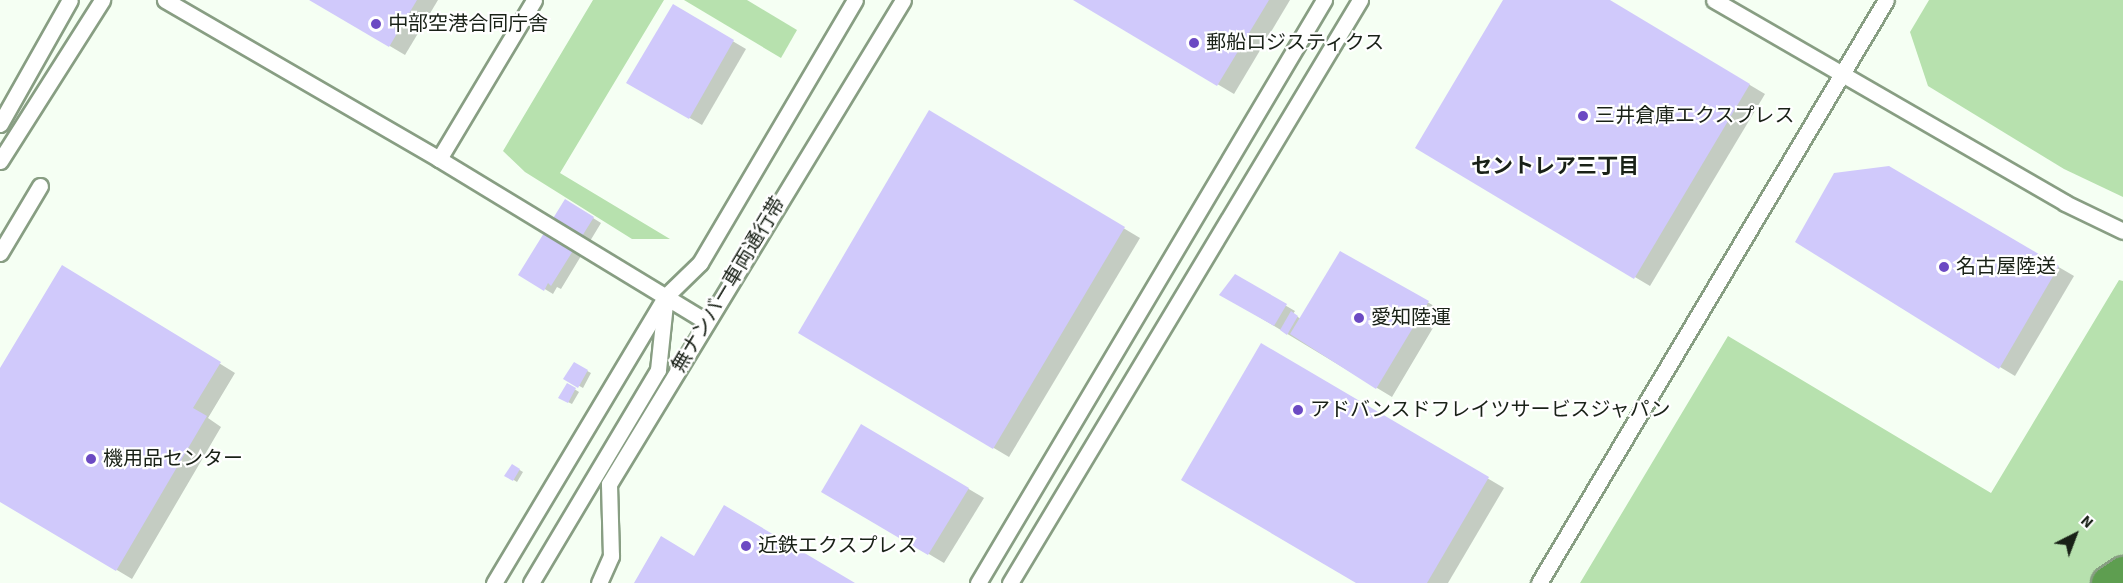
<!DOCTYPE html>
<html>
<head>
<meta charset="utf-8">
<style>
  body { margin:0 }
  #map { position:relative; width:2123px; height:583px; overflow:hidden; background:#f5fff3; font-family:"Source Sans 3","Noto Sans JP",sans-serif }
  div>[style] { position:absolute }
  .green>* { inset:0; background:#b7e1ae }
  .shadow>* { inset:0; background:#0003 }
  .building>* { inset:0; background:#d0c9fb }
  .roads { filter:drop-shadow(2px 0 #889e83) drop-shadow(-2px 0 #889e83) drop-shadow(0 2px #889e83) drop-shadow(0 -2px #889e83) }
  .service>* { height:15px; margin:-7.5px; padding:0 7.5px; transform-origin:7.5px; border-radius:7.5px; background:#fff }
  .motorway>* { height:33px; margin:-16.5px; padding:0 16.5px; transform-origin:16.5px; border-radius:16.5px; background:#5e9e50 }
  .dots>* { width:16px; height:16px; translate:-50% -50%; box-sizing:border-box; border:3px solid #fff; border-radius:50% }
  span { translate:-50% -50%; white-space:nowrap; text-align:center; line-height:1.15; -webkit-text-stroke:4.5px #fff; paint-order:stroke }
  .poi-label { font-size:20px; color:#192117 }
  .left { translate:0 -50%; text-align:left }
  .street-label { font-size:20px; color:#192117 }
  .neighbourhood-label { font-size:21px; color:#192117; font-weight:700 }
  .north { position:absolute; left:2045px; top:505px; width:60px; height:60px; -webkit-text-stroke:4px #fff; paint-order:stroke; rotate:42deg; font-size:16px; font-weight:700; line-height:24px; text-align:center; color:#192117 }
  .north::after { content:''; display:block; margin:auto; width:21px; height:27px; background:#192117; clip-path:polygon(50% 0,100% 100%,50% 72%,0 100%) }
</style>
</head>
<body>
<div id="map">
  <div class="green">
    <i style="clip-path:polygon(593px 0,664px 0,560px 173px,670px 239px,632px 239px,525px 172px,503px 151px)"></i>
    <i style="clip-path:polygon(684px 0,747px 0,797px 30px,781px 58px)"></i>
    <i style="clip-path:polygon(1929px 0,2123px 0,2123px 197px,2064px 169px,1928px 86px,1910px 32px)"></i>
    <i style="clip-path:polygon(2119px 280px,2123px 281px,2123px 583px,1580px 583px,1728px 336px,1991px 493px)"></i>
  </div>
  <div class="shadow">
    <i style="clip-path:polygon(312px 0,438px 0,405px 55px)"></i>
    <i style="clip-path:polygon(1076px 0,1290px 0,1234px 94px)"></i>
    <i style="clip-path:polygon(1505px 0,1607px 0,1765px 94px,1650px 286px,1417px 148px)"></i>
    <i style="clip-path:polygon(673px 6px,746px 49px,702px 125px,628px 82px)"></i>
    <i style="clip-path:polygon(929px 112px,1140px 238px,1009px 457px,800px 333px)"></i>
    <i style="clip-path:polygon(1889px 168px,2074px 276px,2015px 376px,2000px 367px)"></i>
    <i style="clip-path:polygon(574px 206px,601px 223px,561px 289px,557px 287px,553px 294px,520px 274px)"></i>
    <i style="clip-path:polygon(1341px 253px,1443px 311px,1392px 397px,1221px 294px,1235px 276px,1295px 311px,1293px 314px,1301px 319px)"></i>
    <i style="clip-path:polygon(78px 276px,235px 373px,208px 418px,221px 427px,132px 579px,0 500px,0 371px)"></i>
    <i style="clip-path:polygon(1261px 345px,1504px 488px,1448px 583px,1359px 583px)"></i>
    <i style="clip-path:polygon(574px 364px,591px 373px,583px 388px,565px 378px)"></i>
    <i style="clip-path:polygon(568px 385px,579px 392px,572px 404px,560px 398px)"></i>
    <i style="clip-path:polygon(862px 426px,984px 498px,944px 563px,823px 491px)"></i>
    <i style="clip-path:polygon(513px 466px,523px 472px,517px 482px,506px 475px)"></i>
  </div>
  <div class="building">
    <i style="clip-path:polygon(309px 0,417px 0,389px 47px)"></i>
    <i style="clip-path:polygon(1073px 0,1269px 0,1217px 86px)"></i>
    <i style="clip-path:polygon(1503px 0,1610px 0,1750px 84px,1634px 279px,1415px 148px)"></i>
    <i style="clip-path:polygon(673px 4px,734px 40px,689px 119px,626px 83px)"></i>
    <i style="clip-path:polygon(929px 110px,1125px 227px,993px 449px,798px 333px)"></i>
    <i style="clip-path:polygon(1889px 166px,2059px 266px,1999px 369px,1795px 242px,1834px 173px)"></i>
    <i style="clip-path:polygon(565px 199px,594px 217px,551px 286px,548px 283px,544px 291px,518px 275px)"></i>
    <i style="clip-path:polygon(1340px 251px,1429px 301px,1376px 389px,1290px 334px)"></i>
    <i style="clip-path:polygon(62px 265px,221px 362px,193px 408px,207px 416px,116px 571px,0 502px,0 368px)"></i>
    <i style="clip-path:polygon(1235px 274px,1287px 304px,1274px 326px,1219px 295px)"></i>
    <i style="clip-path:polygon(1291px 311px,1298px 316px,1287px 335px,1280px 330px)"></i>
    <i style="clip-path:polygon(1261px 343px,1489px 477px,1427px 583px,1356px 583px,1181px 480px)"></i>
    <i style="clip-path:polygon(574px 362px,588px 370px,578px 388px,563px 379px)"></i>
    <i style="clip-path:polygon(567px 383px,576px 388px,568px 403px,558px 398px)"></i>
    <i style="clip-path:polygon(861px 424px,969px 488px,928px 555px,821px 492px)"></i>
    <i style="clip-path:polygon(512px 464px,520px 469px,513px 481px,504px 476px)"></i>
    <i style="clip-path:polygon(724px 505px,855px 583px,634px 583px,661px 536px,694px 556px)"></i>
  </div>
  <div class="roads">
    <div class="service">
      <i style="left:165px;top:0;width:317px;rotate:30.1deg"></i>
      <i style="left:439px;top:159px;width:185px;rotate:-59.1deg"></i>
      <i style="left:1714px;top:0;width:405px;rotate:30deg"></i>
      <i style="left:2065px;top:203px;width:64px;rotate:25.8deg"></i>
      <i style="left:0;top:124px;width:142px;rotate:-60.6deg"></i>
      <i style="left:439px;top:159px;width:311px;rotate:31.3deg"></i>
      <i style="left:0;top:161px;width:191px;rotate:-57.6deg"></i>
      <i style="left:0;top:253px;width:78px;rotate:-59.2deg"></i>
      <i style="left:494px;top:583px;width:333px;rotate:-59.1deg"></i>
      <i style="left:665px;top:297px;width:49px;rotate:-44.2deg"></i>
      <i style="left:700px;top:263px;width:305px;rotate:-59.5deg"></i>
      <i style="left:531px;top:583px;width:248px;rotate:-59.2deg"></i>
      <i style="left:658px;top:370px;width:67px;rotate:-84deg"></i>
      <i style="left:599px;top:583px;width:30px;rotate:-66deg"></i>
      <i style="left:611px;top:556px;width:72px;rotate:-91.6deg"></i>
      <i style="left:609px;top:484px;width:566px;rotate:-58.72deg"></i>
      <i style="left:978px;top:583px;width:678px;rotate:-59.31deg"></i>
      <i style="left:1010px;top:583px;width:680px;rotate:-59.02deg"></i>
      <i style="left:1539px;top:583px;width:678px;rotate:-59.24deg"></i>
    </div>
    <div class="motorway">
      <i style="left:2108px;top:583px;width:18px;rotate:-34deg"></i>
    </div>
  </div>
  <div class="dots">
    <i style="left:376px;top:24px;background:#6c4ac3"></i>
    <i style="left:1194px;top:43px;background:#6c4ac3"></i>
    <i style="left:1583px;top:116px;background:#6c4ac3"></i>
    <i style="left:1944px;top:267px;background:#6c4ac3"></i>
    <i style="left:1359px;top:318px;background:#6c4ac3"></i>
    <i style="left:1298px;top:410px;background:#6c4ac3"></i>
    <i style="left:91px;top:459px;background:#6c4ac3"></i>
    <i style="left:746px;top:546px;background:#6c4ac3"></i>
  </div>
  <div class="poi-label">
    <span class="left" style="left:388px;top:24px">中部空港合同庁舎</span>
    <span class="left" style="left:1206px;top:43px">郵船ロジスティクス</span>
    <span class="left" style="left:1595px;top:116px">三井倉庫エクスプレス</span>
    <span class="left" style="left:1956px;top:267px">名古屋陸送</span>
    <span class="left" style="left:1371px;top:318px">愛知陸運</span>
    <span class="left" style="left:1310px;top:410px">アドバンスドフレイツサービスジャパン</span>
    <span class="left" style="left:103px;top:459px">機用品センター</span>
    <span class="left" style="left:758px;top:546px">近鉄エクスプレス</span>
  </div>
  <div class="street-label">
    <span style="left:729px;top:285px;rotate:-59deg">無ナンバー車両通行帯</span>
  </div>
  <div class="neighbourhood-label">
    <span style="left:1555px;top:166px">セントレア三丁目</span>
  </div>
  <div class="north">N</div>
</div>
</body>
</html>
